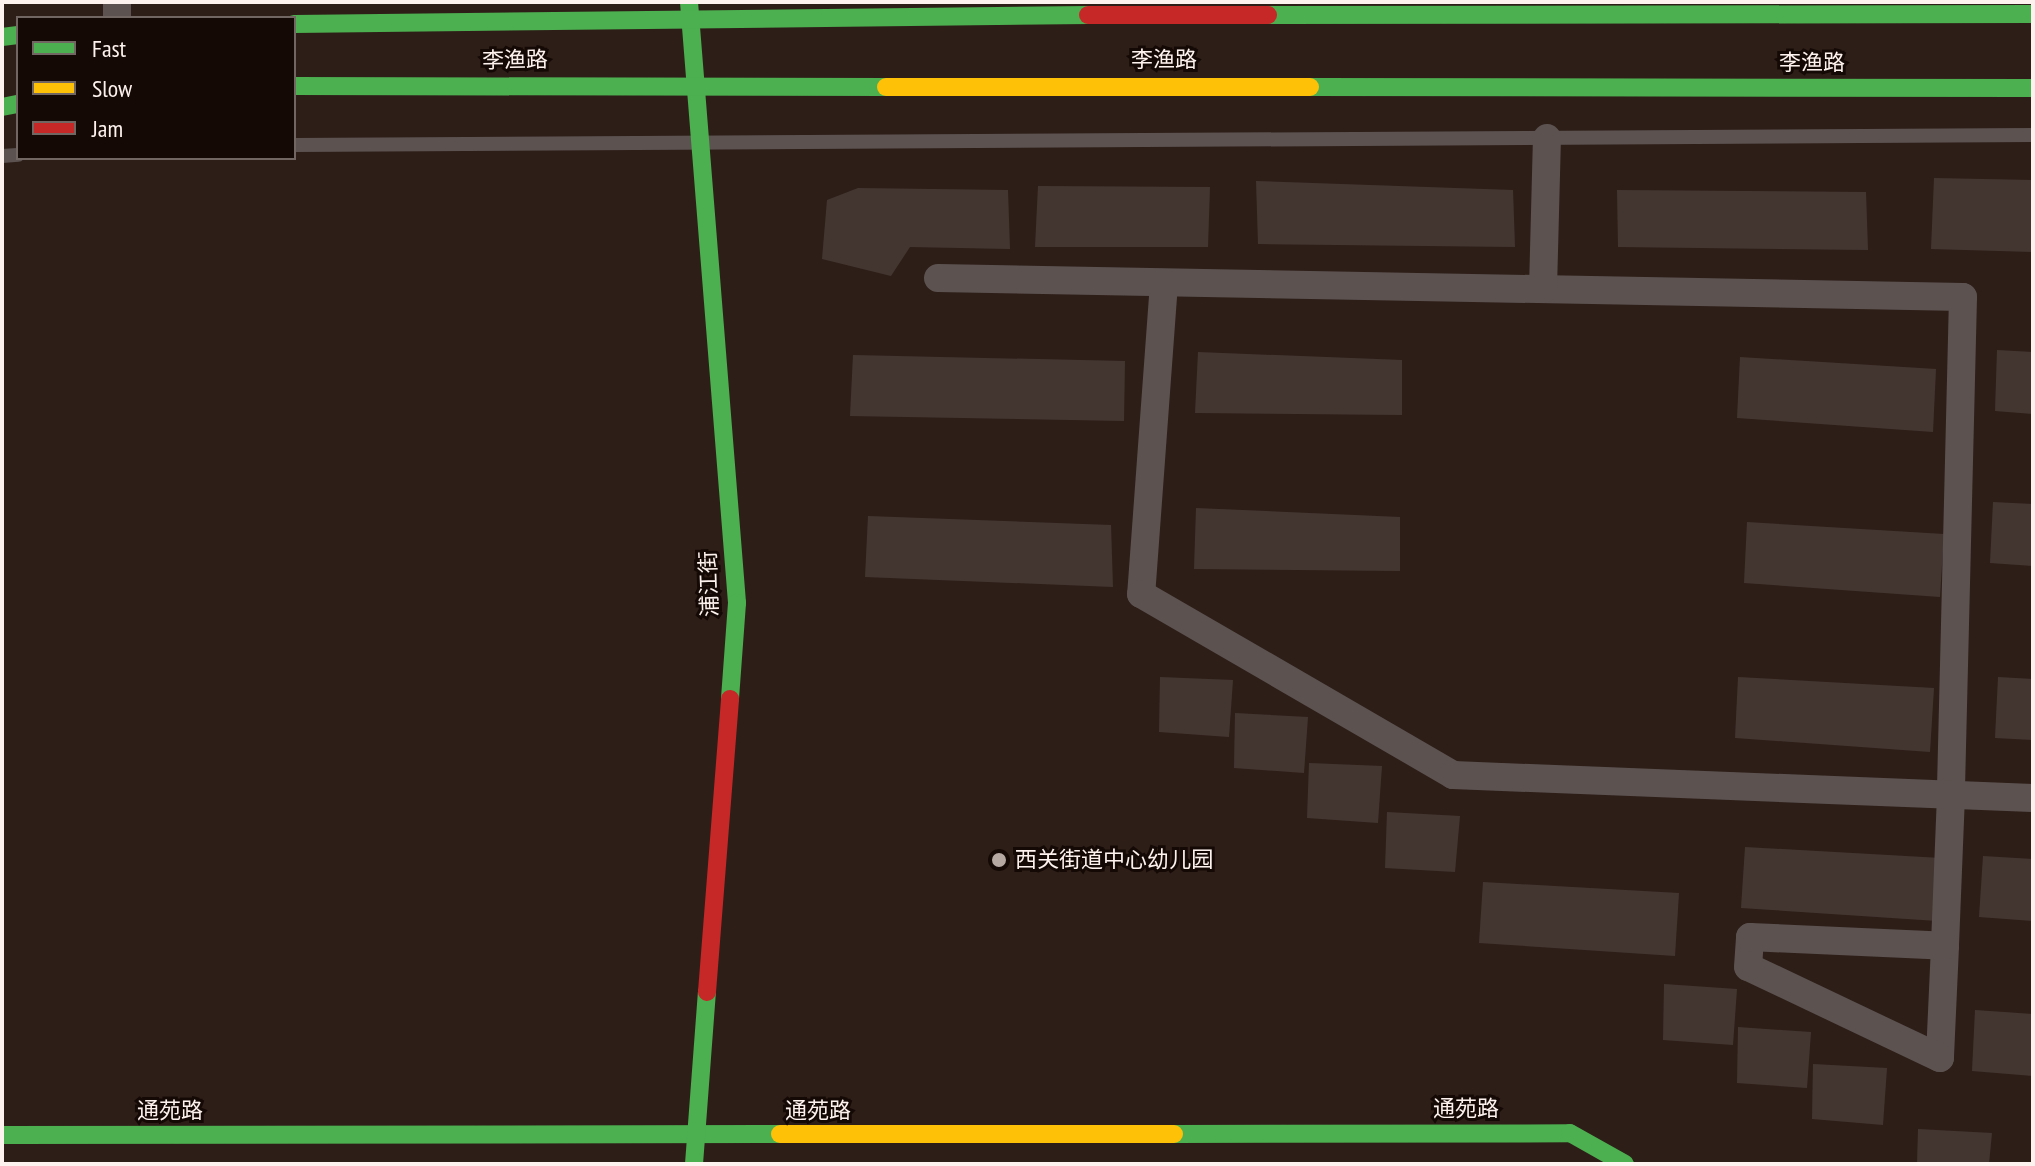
<!DOCTYPE html>
<html>
<head>
<meta charset="utf-8">
<style>
  body { margin:0 }
  #map { position:relative; width:2035px; height:1166px; overflow:hidden; background:#2e1e18; font-family:"PT Sans Narrow","Noto Sans SC",sans-serif }
  div>[style] { position:absolute }
  .building>* { inset:0; background:#433631 }
  .lane>* { height:14px; margin:-7px; padding:0 7px; transform-origin:7px; border-radius:7px; background:#5c5351 }
  .street>* { height:28px; margin:-14px; padding:0 14px; transform-origin:14px; border-radius:14px; background:#5c5351 }
  .fast>* { height:18px; margin:-9px; padding:0 9px; transform-origin:9px; border-radius:9px; background:#4caf50 }
  .slow>* { height:18px; margin:-9px; padding:0 9px; transform-origin:9px; border-radius:9px; background:#ffc107 }
  .jam>* { height:18px; margin:-9px; padding:0 9px; transform-origin:9px; border-radius:9px; background:#c62828 }
  .dots>* { width:22px; height:22px; translate:-50% -50%; box-sizing:border-box; border:4px solid #150905; border-radius:50% }
  span { translate:-50% -50%; white-space:nowrap; text-align:center; line-height:1.15; -webkit-text-stroke:6px #150905; paint-order:stroke }
  .street-label { font-size:22px; color:#fef2ee }
  .poi-label { font-size:22px; color:#fef2ee }
  .left { translate:0 -50%; text-align:left }
  .frame { position:absolute; inset:0; border:4px solid #fef2ee; pointer-events:none }
  .legend { position:absolute; left:16px; top:16px; width:280px; height:144px; box-sizing:border-box; background:#150905; border:2px solid #726662; margin:0; padding:10px 14px; list-style:none; font-size:24px; color:#fef2ee }
  .legend li { display:flex; align-items:center; gap:16px; height:40px }
  .legend b { width:40px; border:2px solid #726662 }
</style>
</head>
<body>
<div id="map">
  <div class="building">
    <i style="clip-path:polygon(1934px 178px,2033px 180px,2033px 252px,1931px 249px)"></i>
    <i style="clip-path:polygon(1256px 181px,1513px 190px,1515px 247px,1258px 244px)"></i>
    <i style="clip-path:polygon(1038px 186px,1210px 187px,1208px 247px,1035px 247px)"></i>
    <i style="clip-path:polygon(858px 188px,1008px 190px,1010px 249px,910px 247px,891px 276px,822px 259px,827px 200px)"></i>
    <i style="clip-path:polygon(1617px 190px,1866px 192px,1868px 250px,1618px 247px)"></i>
    <i style="clip-path:polygon(1997px 350px,2033px 352px,2033px 414px,1995px 411px)"></i>
    <i style="clip-path:polygon(1198px 352px,1402px 360px,1402px 415px,1195px 413px)"></i>
    <i style="clip-path:polygon(853px 355px,1125px 361px,1124px 421px,850px 416px)"></i>
    <i style="clip-path:polygon(1740px 357px,1936px 369px,1933px 432px,1737px 418px)"></i>
    <i style="clip-path:polygon(1993px 502px,2033px 504px,2033px 566px,1990px 563px)"></i>
    <i style="clip-path:polygon(1196px 508px,1400px 517px,1400px 571px,1194px 569px)"></i>
    <i style="clip-path:polygon(868px 516px,1111px 525px,1113px 587px,865px 577px)"></i>
    <i style="clip-path:polygon(1747px 522px,1944px 534px,1940px 597px,1744px 583px)"></i>
    <i style="clip-path:polygon(1160px 677px,1233px 680px,1229px 737px,1159px 732px)"></i>
    <i style="clip-path:polygon(1738px 677px,1934px 688px,1930px 752px,1735px 738px)"></i>
    <i style="clip-path:polygon(1998px 677px,2033px 679px,2033px 740px,1995px 738px)"></i>
    <i style="clip-path:polygon(1235px 713px,1308px 717px,1304px 773px,1234px 768px)"></i>
    <i style="clip-path:polygon(1309px 763px,1382px 766px,1378px 823px,1307px 818px)"></i>
    <i style="clip-path:polygon(1387px 812px,1460px 816px,1455px 872px,1385px 868px)"></i>
    <i style="clip-path:polygon(1745px 847px,1941px 858px,1937px 921px,1741px 908px)"></i>
    <i style="clip-path:polygon(1983px 856px,2033px 859px,2033px 921px,1979px 917px)"></i>
    <i style="clip-path:polygon(1483px 882px,1679px 893px,1675px 956px,1479px 943px)"></i>
    <i style="clip-path:polygon(1664px 984px,1737px 989px,1733px 1045px,1663px 1040px)"></i>
    <i style="clip-path:polygon(1975px 1010px,2033px 1014px,2033px 1076px,1972px 1071px)"></i>
    <i style="clip-path:polygon(1738px 1027px,1811px 1032px,1807px 1088px,1737px 1083px)"></i>
    <i style="clip-path:polygon(1813px 1064px,1887px 1068px,1883px 1125px,1812px 1119px)"></i>
    <i style="clip-path:polygon(1918px 1129px,1992px 1133px,1989px 1164px,1917px 1164px)"></i>
  </div>
  <div class="lane">
    <i style="left:294px;top:145px;width:1739px;rotate:-0.33deg"></i>
    <i style="left:2px;top:156px;width:16px;rotate:-4deg"></i>
  </div>
  <div class="street">
    <i style="left:117px;top:2px;width:16px;rotate:90deg"></i>
    <i style="left:938px;top:278px;width:1025px;rotate:1.06deg"></i>
    <i style="left:1963px;top:297px;width:498px;rotate:91.4deg"></i>
    <i style="left:1951px;top:795px;width:151px;rotate:92.3deg"></i>
    <i style="left:1945px;top:946px;width:112px;rotate:92.6deg"></i>
    <i style="left:1940px;top:1058px;width:212px;rotate:-154.6deg"></i>
    <i style="left:1748px;top:967px;width:30px;rotate:-86deg"></i>
    <i style="left:1750px;top:937px;width:195px;rotate:2.6deg"></i>
    <i style="left:1164px;top:283px;width:312px;rotate:94.2deg"></i>
    <i style="left:1141px;top:594px;width:361px;rotate:30.1deg"></i>
    <i style="left:1453px;top:775px;width:580px;rotate:2.27deg"></i>
    <i style="left:1543px;top:289px;width:151px;rotate:-88.5deg"></i>
  </div>
  <div class="fast">
    <i style="left:689px;top:2px;width:603px;rotate:85.43deg"></i>
    <i style="left:737px;top:603px;width:96px;rotate:94.2deg"></i>
    <i style="left:1268px;top:15px;width:765px;rotate:-0.07deg"></i>
    <i style="left:294px;top:24px;width:794px;rotate:-0.65deg"></i>
    <i style="left:2px;top:37px;width:16px;rotate:-7deg"></i>
    <i style="left:294px;top:86px;width:592px;rotate:0.1deg"></i>
    <i style="left:1310px;top:87px;width:723px;rotate:0.08deg"></i>
    <i style="left:2px;top:107px;width:16px;rotate:-11deg"></i>
    <i style="left:1174px;top:1134px;width:396px;rotate:-0.1deg"></i>
    <i style="left:1570px;top:1133px;width:63px;rotate:29.4deg"></i>
    <i style="left:2px;top:1135px;width:778px;rotate:-0.07deg"></i>
    <i style="left:694px;top:1164px;width:172px;rotate:-85.7deg"></i>
  </div>
  <div class="slow">
    <i style="left:886px;top:87px;width:424px"></i>
    <i style="left:780px;top:1134px;width:394px"></i>
  </div>
  <div class="jam">
    <i style="left:1088px;top:15px;width:180px"></i>
    <i style="left:707px;top:992px;width:294px;rotate:-85.5deg"></i>
  </div>
  <div class="dots">
    <i style="left:999px;top:860px;background:#b5a8a3"></i>
  </div>
  <div class="street-label">
    <span style="left:515px;top:60px;rotate:-1deg">李渔路</span>
    <span style="left:1164px;top:60px">李渔路</span>
    <span style="left:1812px;top:63px">李渔路</span>
    <span style="left:709px;top:584px;rotate:-92deg">浦江街</span>
    <span style="left:1466px;top:1109px">通苑路</span>
    <span style="left:170px;top:1111px">通苑路</span>
    <span style="left:818px;top:1111px">通苑路</span>
  </div>
  <div class="poi-label">
    <span class="left" style="left:1015px;top:860px">西关街道中心幼儿园</span>
  </div>
  <div class="frame"></div>
  <ul class="legend">
  <li><b style="height:10px;background:#4caf50"></b>Fast</li>
  <li><b style="height:10px;background:#ffc107"></b>Slow</li>
  <li><b style="height:10px;background:#c62828"></b>Jam</li>
  </ul>
</div>
</body>
</html>
